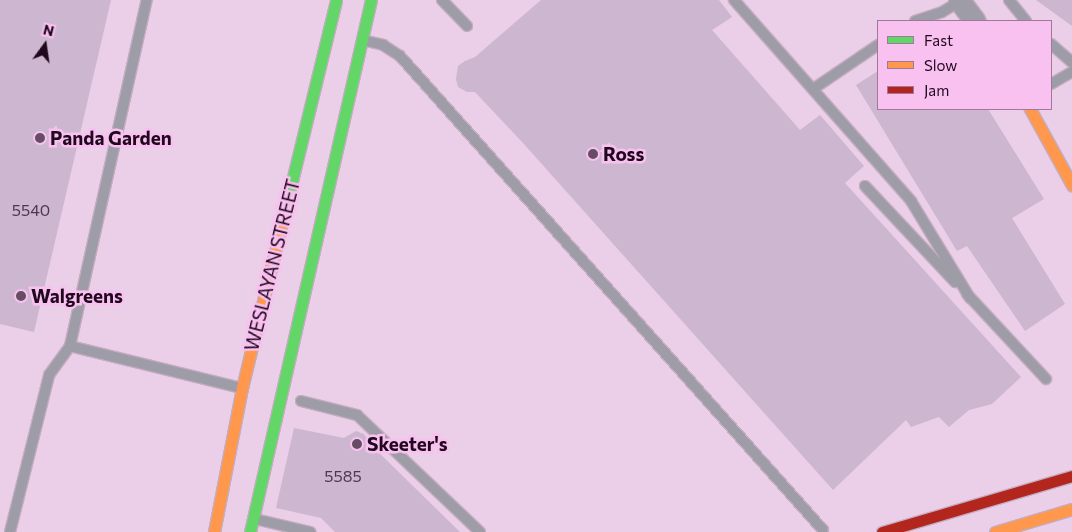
<!DOCTYPE html>
<html>
<head>
<meta charset="utf-8">
<style>
  body { margin:0 }
  #map { position:relative; width:1072px; height:532px; overflow:hidden; background:#ebcee7; font-family:Commissioner,sans-serif }
  div>[style] { position:absolute }
  .building>* { inset:0; background:#cdb6d0 }
  .roads { filter:drop-shadow(1px 0 #c4adc1) drop-shadow(-1px 0 #c4adc1) drop-shadow(0 1px #c4adc1) drop-shadow(0 -1px #c4adc1) }
  .lane>* { height:10px; margin:-5px; padding:0 5px; transform-origin:5px; border-radius:5px; background:#9e9ca7 }
  .street>* { height:21px; margin:-10.5px; padding:0 10.5px; transform-origin:10.5px; border-radius:10.5px; background:#9e9ca7 }
  .fast>* { height:11px; margin:-5.5px; padding:0 5.5px; transform-origin:5.5px; border-radius:5.5px; background:#63d668 }
  .slow>* { height:11px; margin:-5.5px; padding:0 5.5px; transform-origin:5.5px; border-radius:5.5px; background:#ff974d }
  .jam>* { height:11px; margin:-5.5px; padding:0 5.5px; transform-origin:5.5px; border-radius:5.5px; background:#b3261e }
  .dots>* { width:14px; height:14px; translate:-50% -50%; box-sizing:border-box; border:2px solid #f8c1f0; border-radius:50% }
  span { translate:-50% -50%; white-space:nowrap; text-align:center; line-height:1.15; -webkit-text-stroke:5px #f8c1f0; paint-order:stroke }
  .number-label { font-size:16px; color:#4f374e }
  .number-label span { -webkit-text-stroke-width:0 }
  .poi-label { font-size:19px; color:#20081e; font-weight:700 }
  .left { translate:0 -50%; text-align:left }
  .street-label { font-size:19px; color:#20081e }
  .legend { position:absolute; left:877px; top:20px; width:175px; height:90px; box-sizing:border-box; background:#f8c1f0; border:1px solid #a2779c; margin:0; padding:6px 9px; list-style:none; font-size:15px; color:#20081e }
  .legend li { display:flex; align-items:center; gap:10px; height:25px }
  .legend b { width:25px; border:1px solid #a2779c }
  .north { position:absolute; left:20px; top:20px; width:50px; height:50px; -webkit-text-stroke:4px #f8c1f0; paint-order:stroke; rotate:14deg; font-size:14px; font-weight:700; line-height:20px; text-align:center; color:#20081e }
  .north::after { content:''; display:block; margin:auto; width:18px; height:22px; background:#20081e; clip-path:polygon(50% 0,100% 100%,50% 72%,0 100%) }
</style>
</head>
<body>
<div id="map">
  <div class="building">
    <i style="clip-path:polygon(0 0,111px 0,34px 332px,0 324px)"></i>
    <i style="clip-path:polygon(541px 0,719px 0,732px 17px,712px 30px,800px 130px,820px 115px,864px 166px,845px 183px,1021px 377px,992px 404px,969px 410px,949px 427px,939px 417px,911px 427px,906px 420px,833px 490px,523px 143px,475px 92px,467px 92px,458px 87px,456px 79px,458px 66px,465px 61px,475px 57px)"></i>
    <i style="clip-path:polygon(1036px 0,1072px 0,1072px 26px)"></i>
    <i style="clip-path:polygon(878px 71px,878px 109px,988px 109px,1044px 199px,1012px 218px,1065px 304px,1025px 331px,967px 246px,957px 251px,856px 85px)"></i>
    <i style="clip-path:polygon(294px 428px,344px 438px,356px 431px,364px 434px,370px 444px,460px 532px,335px 532px,321px 518px,276px 508px)"></i>
  </div>
  <div class="roads">
    <div class="lane">
      <i style="left:442px;top:0;width:36px;rotate:46deg"></i>
      <i style="left:734px;top:0;width:268px;rotate:48.6deg"></i>
      <i style="left:911px;top:201px;width:114px;rotate:58.7deg"></i>
      <i style="left:1009px;top:0;width:27px;rotate:51deg"></i>
      <i style="left:915px;top:21px;width:28px;rotate:-18deg"></i>
      <i style="left:942px;top:12px;width:21px;rotate:-31deg"></i>
      <i style="left:362px;top:40px;width:22px;rotate:13deg"></i>
      <i style="left:383px;top:45px;width:20px;rotate:33deg"></i>
      <i style="left:400px;top:56px;width:635px;rotate:48.25deg"></i>
      <i style="left:1051px;top:44px;width:28px;rotate:41deg"></i>
      <i style="left:1051px;top:84px;width:24px;rotate:-30deg"></i>
      <i style="left:813px;top:89px;width:78px;rotate:-34.1deg"></i>
      <i style="left:865px;top:186px;width:132px;rotate:46.8deg"></i>
      <i style="left:967px;top:294px;width:116px;rotate:47.1deg"></i>
      <i style="left:70px;top:346px;width:176px;rotate:13.8deg"></i>
      <i style="left:301px;top:401px;width:58px;rotate:14deg"></i>
      <i style="left:357px;top:415px;width:170px;rotate:43.6deg"></i>
      <i style="left:255px;top:519px;width:57px;rotate:13.3deg"></i>
      <i style="left:10px;top:532px;width:162px;rotate:-76deg"></i>
      <i style="left:49px;top:375px;width:36px;rotate:-54deg"></i>
      <i style="left:70px;top:346px;width:354px;rotate:-77.5deg"></i>
    </div>
    <div class="street">
      <i style="left:959px;top:0;width:26px;rotate:53deg"></i>
    </div>
    <div class="fast">
      <i style="left:283px;top:218px;width:224px;rotate:-76.3deg"></i>
      <i style="left:250px;top:532px;width:546px;rotate:-77.19deg"></i>
    </div>
    <div class="slow">
      <i style="left:1030px;top:109px;width:87px;rotate:61.1deg"></i>
      <i style="left:214px;top:532px;width:147px;rotate:-79deg"></i>
      <i style="left:242px;top:388px;width:175px;rotate:-76.4deg"></i>
      <i style="left:995px;top:532px;width:80px;rotate:-16.6deg"></i>
    </div>
    <div class="jam">
      <i style="left:882px;top:532px;width:198px;rotate:-16.4deg"></i>
    </div>
  </div>
  <div class="dots">
    <i style="left:40px;top:138px;background:#674d64"></i>
    <i style="left:593px;top:154px;background:#674d64"></i>
    <i style="left:21px;top:296px;background:#674d64"></i>
    <i style="left:357px;top:444px;background:#674d64"></i>
  </div>
  <div class="number-label">
    <span style="left:31px;top:210px">5540</span>
    <span style="left:343px;top:476px">5585</span>
  </div>
  <div class="poi-label">
    <span class="left" style="left:50px;top:138px">Panda Garden</span>
    <span class="left" style="left:603px;top:154px">Ross</span>
    <span class="left" style="left:31px;top:296px">Walgreens</span>
    <span class="left" style="left:367px;top:444px">Skeeter's</span>
  </div>
  <div class="street-label">
    <span style="left:272px;top:265px;rotate:-76deg">WESLAYAN STREET</span>
  </div>
  <ul class="legend">
  <li><b style="height:6px;background:#63d668"></b>Fast</li>
  <li><b style="height:6px;background:#ff974d"></b>Slow</li>
  <li><b style="height:6px;background:#b3261e"></b>Jam</li>
  </ul>
  <div class="north">N</div>
</div>
</body>
</html>
